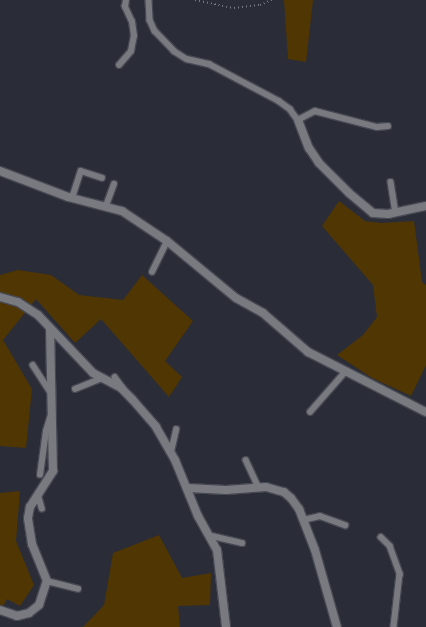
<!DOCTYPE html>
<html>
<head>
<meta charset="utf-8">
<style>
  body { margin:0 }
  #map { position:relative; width:426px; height:627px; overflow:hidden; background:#2a2c37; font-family:Helvetica,sans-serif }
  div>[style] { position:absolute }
  .green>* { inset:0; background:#503603 }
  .path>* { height:2px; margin-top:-1px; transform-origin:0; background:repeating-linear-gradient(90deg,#777983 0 1px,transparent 0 4px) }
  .roads { filter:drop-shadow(1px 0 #464852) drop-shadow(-1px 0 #464852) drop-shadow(0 1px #464852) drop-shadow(0 -1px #464852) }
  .service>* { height:5.5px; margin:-2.75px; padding:0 2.75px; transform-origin:2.75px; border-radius:2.75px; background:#797a80 }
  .minor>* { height:8px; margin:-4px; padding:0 4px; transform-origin:4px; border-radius:4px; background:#797a80 }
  span { translate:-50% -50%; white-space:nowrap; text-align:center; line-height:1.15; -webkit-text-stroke:3px #14151a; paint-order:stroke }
</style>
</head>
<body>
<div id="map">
  <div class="green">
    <i style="clip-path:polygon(284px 0,313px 0,306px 62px,288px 59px)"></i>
    <i style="clip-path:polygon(339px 201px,365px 221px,381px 223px,414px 221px,422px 282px,426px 285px,426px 365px,411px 396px,372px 378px,337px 355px,363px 335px,377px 317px,373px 285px,322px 226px)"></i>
    <i style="clip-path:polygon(18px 270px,51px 275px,79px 295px,123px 300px,142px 275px,193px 321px,165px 361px,182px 377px,169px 397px,101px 319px,75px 343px,36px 299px,3px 340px,32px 389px,26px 448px,0 446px,0 275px)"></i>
    <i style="clip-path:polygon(20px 491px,16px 541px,34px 585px,20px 606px,7px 599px,0 612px,0 493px)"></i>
    <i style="clip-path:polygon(159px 535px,182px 578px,211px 573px,210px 605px,178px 606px,180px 627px,83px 627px,104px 605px,113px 553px)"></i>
  </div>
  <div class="path">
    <i style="left:195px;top:0;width:40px;rotate:12deg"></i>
    <i style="left:234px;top:8px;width:26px;rotate:-7deg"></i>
    <i style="left:260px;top:5px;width:13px;rotate:-23deg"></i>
  </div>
  <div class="roads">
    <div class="service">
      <i style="left:149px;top:0;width:20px;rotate:87deg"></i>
      <i style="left:150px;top:20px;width:12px;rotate:66deg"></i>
      <i style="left:155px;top:31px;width:28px;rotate:46deg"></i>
      <i style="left:174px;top:51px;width:15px;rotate:32deg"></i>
      <i style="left:187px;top:59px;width:23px;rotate:13deg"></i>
      <i style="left:209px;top:64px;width:79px;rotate:27.9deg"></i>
      <i style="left:279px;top:101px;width:14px;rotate:36deg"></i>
      <i style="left:290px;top:109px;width:14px;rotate:54deg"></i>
      <i style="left:298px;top:120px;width:19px;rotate:-28deg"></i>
      <i style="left:315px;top:111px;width:64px;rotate:14.5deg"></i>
      <i style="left:377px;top:127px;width:11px;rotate:-5deg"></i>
      <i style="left:119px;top:65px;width:18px;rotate:-49deg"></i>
      <i style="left:131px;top:51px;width:15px;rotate:-79deg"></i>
      <i style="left:134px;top:36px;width:14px;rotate:-98deg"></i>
      <i style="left:132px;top:22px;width:17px;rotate:-115deg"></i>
      <i style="left:125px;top:7px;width:7px;rotate:-82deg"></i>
      <i style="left:391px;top:182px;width:30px;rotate:81deg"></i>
      <i style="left:72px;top:198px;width:28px;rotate:-72deg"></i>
      <i style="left:81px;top:171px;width:22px;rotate:18deg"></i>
      <i style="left:106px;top:206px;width:23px;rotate:-70deg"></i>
      <i style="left:152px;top:272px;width:34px;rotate:-64deg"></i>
      <i style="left:33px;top:365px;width:31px;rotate:57deg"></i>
      <i style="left:115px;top:377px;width:14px;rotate:54deg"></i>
      <i style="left:75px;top:389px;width:27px;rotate:-22deg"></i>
      <i style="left:310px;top:412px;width:53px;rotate:-48.8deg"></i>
      <i style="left:171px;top:452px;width:23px;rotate:-77deg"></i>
      <i style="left:246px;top:460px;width:31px;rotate:65deg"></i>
      <i style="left:40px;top:475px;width:44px;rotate:-82.2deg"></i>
      <i style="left:46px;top:431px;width:14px;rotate:-73deg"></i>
      <i style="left:38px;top:494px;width:15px;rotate:74deg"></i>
      <i style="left:303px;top:520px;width:17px;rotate:-13deg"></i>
      <i style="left:320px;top:516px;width:27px;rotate:20deg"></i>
      <i style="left:212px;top:536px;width:31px;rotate:13deg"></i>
      <i style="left:381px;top:537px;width:13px;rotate:45deg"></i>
      <i style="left:390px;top:546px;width:30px;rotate:70deg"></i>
      <i style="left:400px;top:574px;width:53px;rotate:96.5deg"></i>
      <i style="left:47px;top:581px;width:32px;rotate:14deg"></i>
    </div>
    <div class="minor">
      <i style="left:298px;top:120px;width:30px;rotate:69deg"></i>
      <i style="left:309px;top:148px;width:18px;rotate:56deg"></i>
      <i style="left:319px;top:163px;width:42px;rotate:45deg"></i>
      <i style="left:349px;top:193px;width:31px;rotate:40deg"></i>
      <i style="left:373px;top:213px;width:15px;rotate:4deg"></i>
      <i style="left:388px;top:214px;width:39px;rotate:-12deg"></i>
      <i style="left:0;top:171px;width:73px;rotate:20.9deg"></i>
      <i style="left:68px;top:197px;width:56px;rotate:14.5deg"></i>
      <i style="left:122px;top:211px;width:54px;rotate:33.7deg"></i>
      <i style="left:167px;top:241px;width:89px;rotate:39.6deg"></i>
      <i style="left:236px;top:298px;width:31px;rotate:29deg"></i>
      <i style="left:263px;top:313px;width:60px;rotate:40.9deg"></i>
      <i style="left:308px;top:352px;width:132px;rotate:27deg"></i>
      <i style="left:0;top:297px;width:19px;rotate:16deg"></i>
      <i style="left:18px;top:302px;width:24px;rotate:33deg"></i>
      <i style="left:38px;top:315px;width:80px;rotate:46.5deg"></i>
      <i style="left:93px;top:373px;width:32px;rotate:28deg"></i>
      <i style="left:121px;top:388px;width:16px;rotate:45deg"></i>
      <i style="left:132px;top:399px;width:37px;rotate:49deg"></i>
      <i style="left:156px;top:427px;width:38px;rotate:60deg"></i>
      <i style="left:175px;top:460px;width:61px;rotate:67.7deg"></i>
      <i style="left:198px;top:516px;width:39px;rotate:61deg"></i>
      <i style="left:217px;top:550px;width:78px;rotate:83.3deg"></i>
      <i style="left:188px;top:488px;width:38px;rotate:3deg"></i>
      <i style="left:226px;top:490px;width:40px;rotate:-4.3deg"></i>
      <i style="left:266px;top:487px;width:19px;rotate:16deg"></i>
      <i style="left:284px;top:492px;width:9px;rotate:41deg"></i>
      <i style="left:291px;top:498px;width:14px;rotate:54deg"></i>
      <i style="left:299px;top:509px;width:44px;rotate:68.7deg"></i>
      <i style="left:315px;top:550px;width:80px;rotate:74.1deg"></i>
      <i style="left:0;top:610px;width:18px;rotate:19deg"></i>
      <i style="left:17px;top:616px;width:12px;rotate:-14deg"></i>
      <i style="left:29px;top:613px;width:13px;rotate:-39deg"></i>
      <i style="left:39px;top:605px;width:25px;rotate:-72deg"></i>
      <i style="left:47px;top:581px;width:40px;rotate:-112deg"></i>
      <i style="left:32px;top:544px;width:26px;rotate:-99deg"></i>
      <i style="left:28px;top:518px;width:11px;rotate:-80deg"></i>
      <i style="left:30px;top:507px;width:43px;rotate:-57.4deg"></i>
      <i style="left:53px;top:471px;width:141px;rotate:-91.2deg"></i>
    </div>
  </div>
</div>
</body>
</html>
